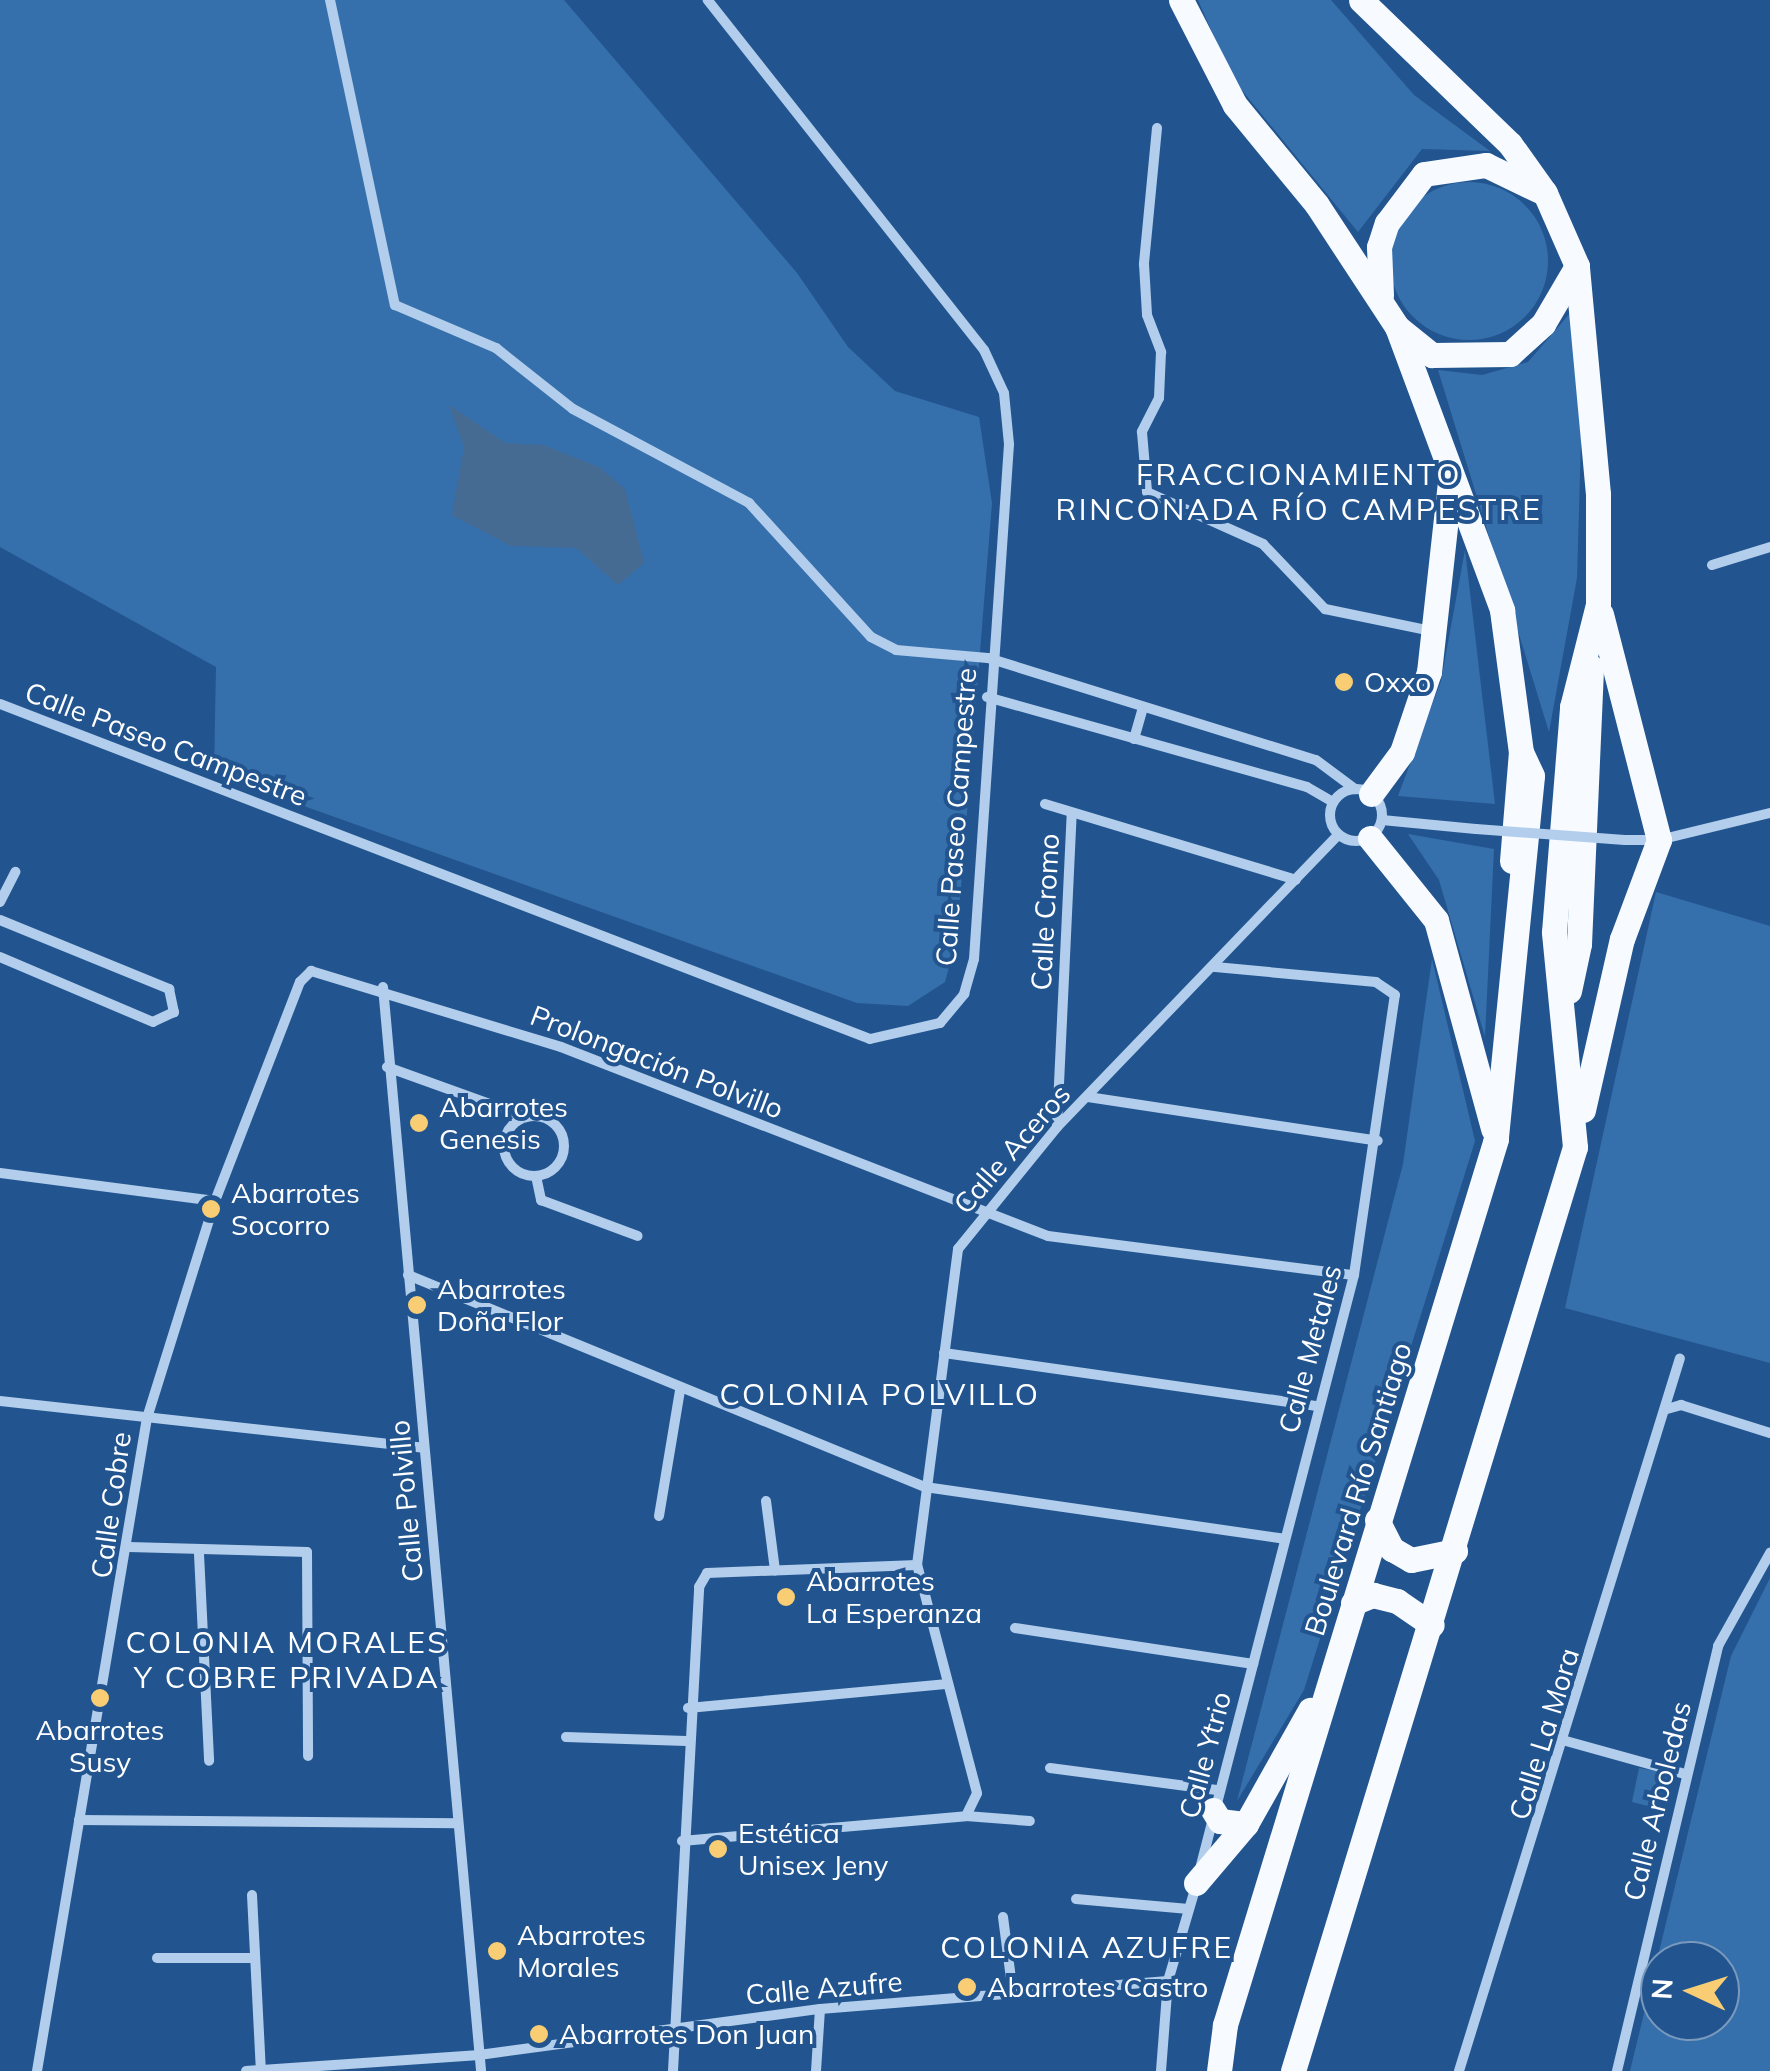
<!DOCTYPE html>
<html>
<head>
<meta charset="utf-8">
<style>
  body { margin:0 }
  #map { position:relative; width:1770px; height:2071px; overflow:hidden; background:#22558f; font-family:Mulish,sans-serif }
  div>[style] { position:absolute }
  .green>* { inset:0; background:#3670ac }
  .round { border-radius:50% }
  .water>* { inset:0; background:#466b93 }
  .minor>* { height:10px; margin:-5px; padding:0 5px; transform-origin:5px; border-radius:5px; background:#b2ceec }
  .minor>.ring { margin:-5px; padding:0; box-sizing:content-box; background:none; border:10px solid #b2ceec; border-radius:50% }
  .primary>* { height:25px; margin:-12.5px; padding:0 12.5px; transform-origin:12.5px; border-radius:12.5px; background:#f7faff }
  .minor-bridge>* { height:10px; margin:-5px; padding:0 5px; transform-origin:5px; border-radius:5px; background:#b2ceec }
  .dots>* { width:28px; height:28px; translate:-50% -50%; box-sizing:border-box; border:5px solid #22558f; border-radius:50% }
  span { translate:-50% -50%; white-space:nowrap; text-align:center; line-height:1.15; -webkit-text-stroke:8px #22558f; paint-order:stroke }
  .poi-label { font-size:28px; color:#fff }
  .left { translate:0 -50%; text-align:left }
  .street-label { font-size:28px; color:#fff }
  .neighbourhood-label { font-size:30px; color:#fff; letter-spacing:2.5px }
  .north { position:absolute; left:1640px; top:1941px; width:100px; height:100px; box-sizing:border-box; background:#22558f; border:2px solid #7a99bc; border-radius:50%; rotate:274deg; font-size:28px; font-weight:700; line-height:40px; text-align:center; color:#fff }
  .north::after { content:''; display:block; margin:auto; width:35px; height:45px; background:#f8cd74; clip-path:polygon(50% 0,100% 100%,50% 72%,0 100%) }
</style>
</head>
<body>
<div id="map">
  <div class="green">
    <i style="clip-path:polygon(0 0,564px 0,797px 273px,848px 347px,895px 391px,979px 417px,992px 503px,957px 937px,945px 982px,908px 1006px,857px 1003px,214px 774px,216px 667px,0 547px)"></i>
    <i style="clip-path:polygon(1198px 0,1331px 0,1414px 95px,1490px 151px,1422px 149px,1358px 232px,1232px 78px)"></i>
    <i class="round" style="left:1390px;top:182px;width:158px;height:158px"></i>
    <i style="clip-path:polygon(1572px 311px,1581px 442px,1577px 578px,1549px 732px,1438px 370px,1482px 375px,1528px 362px)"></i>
    <i style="clip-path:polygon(1465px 550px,1495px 804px,1398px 796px,1441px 681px)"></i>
    <i style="clip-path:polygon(1408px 834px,1494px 849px,1485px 1037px,1439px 880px)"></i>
    <i style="clip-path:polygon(1656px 892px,1770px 926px,1770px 1363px,1565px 1308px)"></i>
    <i style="clip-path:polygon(1432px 959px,1475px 1141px,1304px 1690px,1237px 1801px,1403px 1164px)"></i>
    <i style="clip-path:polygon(evenodd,1770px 1578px,1770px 2071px,1630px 2071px,1731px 1656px,1770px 1578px,1660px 1961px,1720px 1961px,1720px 2021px,1660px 2021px,1660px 1961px)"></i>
    <i style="clip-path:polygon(1639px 1768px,1672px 1774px,1660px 1809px,1632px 1802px)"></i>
  </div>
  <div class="water">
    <i style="clip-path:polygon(449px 405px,505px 443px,543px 445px,599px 467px,625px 489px,644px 563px,618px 585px,576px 548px,511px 546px,452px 515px,464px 447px)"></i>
  </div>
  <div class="minor">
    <i style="left:330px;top:0;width:312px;rotate:78deg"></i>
    <i style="left:395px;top:305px;width:110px;rotate:23.1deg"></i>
    <i style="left:496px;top:348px;width:98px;rotate:38.4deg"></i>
    <i style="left:573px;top:409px;width:200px;rotate:28.1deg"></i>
    <i style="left:749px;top:503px;width:181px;rotate:47.7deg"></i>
    <i style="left:871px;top:637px;width:28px;rotate:27deg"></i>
    <i style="left:896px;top:650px;width:92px;rotate:5deg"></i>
    <i style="left:988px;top:658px;width:343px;rotate:17.3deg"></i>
    <i style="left:1316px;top:760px;width:49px;rotate:36.6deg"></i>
    <i style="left:1157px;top:128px;width:137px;rotate:95.5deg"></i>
    <i style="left:1144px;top:264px;width:51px;rotate:86.6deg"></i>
    <i style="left:1147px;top:315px;width:40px;rotate:69deg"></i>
    <i style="left:1161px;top:352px;width:46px;rotate:92.5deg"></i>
    <i style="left:1159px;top:398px;width:38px;rotate:117deg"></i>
    <i style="left:1142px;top:432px;width:60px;rotate:85.2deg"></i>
    <i style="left:1147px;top:492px;width:127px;rotate:24.1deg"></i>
    <i style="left:1263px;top:544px;width:90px;rotate:46.4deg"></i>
    <i style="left:1325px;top:609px;width:108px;rotate:11.7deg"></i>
    <i style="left:1712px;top:565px;width:61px;rotate:-17.2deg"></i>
    <i style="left:987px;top:697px;width:332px;rotate:15.7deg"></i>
    <i style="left:1307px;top:787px;width:30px;rotate:30deg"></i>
    <i style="left:0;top:704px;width:932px;rotate:21.06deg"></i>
    <i style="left:870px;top:1039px;width:72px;rotate:-12.9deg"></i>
    <i style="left:940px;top:1023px;width:38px;rotate:-50deg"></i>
    <i style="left:964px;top:994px;width:36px;rotate:-74deg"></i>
    <i style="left:974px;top:959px;width:516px;rotate:-86.11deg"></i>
    <i style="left:1009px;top:444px;width:51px;rotate:-95.6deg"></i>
    <i style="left:1004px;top:393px;width:47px;rotate:-114.9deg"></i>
    <i style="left:984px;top:350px;width:446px;rotate:-128.3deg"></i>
    <i style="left:1134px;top:739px;width:32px;rotate:-74deg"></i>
    <i class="ring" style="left:1330px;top:789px;width:42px;height:42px"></i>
    <i style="left:1045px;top:804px;width:262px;rotate:16.8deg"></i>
    <i style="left:1382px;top:820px;width:94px;rotate:5.5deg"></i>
    <i style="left:1625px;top:840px;width:34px"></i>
    <i style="left:1659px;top:840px;width:114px;rotate:-13.7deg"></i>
    <i style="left:0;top:902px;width:34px;rotate:-63deg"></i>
    <i style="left:0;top:920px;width:183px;rotate:22.2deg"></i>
    <i style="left:169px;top:989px;width:24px;rotate:78deg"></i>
    <i style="left:174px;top:1012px;width:23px;rotate:155deg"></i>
    <i style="left:153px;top:1022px;width:166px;rotate:-157deg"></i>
    <i style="left:383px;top:987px;width:1088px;rotate:84.83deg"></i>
    <i style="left:387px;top:1067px;width:148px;rotate:19.8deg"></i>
    <i style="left:1088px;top:1097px;width:293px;rotate:8.6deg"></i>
    <i class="ring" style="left:504px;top:1116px;width:50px;height:50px"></i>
    <i style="left:1057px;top:1126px;width:313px;rotate:-87.3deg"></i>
    <i style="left:0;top:1173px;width:217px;rotate:7.4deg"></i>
    <i style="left:536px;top:1176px;width:25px;rotate:78deg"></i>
    <i style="left:541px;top:1200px;width:103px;rotate:20.4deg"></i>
    <i style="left:408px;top:1275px;width:559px;rotate:22.3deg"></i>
    <i style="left:925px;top:1487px;width:363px;rotate:8.2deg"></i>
    <i style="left:944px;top:1353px;width:377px;rotate:8.1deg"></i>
    <i style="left:0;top:1401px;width:426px;rotate:6.3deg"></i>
    <i style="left:1667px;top:1409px;width:15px;rotate:-16deg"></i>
    <i style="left:1681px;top:1405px;width:93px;rotate:17.5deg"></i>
    <i style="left:766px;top:1501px;width:70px;rotate:82.6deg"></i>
    <i style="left:659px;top:1516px;width:128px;rotate:-80.5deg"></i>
    <i style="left:129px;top:1547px;width:178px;rotate:1.6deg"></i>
    <i style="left:307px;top:1552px;width:204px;rotate:89.7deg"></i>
    <i style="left:199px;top:1554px;width:207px;rotate:87.2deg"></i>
    <i style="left:1015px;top:1628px;width:241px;rotate:8.6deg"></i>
    <i style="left:688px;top:1708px;width:261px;rotate:-5.3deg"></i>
    <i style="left:566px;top:1737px;width:120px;rotate:1.9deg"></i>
    <i style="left:1566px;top:1741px;width:123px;rotate:15.5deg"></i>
    <i style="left:1050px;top:1768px;width:168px;rotate:7.5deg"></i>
    <i style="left:966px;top:1816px;width:25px;rotate:-64deg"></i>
    <i style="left:977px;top:1793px;width:236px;rotate:-104.7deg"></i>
    <i style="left:917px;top:1565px;width:319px;rotate:-82.6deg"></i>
    <i style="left:958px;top:1249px;width:157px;rotate:-50.9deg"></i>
    <i style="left:1057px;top:1127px;width:405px;rotate:-46.1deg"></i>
    <i style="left:79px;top:1820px;width:379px;rotate:0.5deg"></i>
    <i style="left:682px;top:1841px;width:285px;rotate:-5deg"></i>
    <i style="left:966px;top:1816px;width:64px;rotate:4.5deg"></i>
    <i style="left:1201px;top:1865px;width:610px;rotate:-75.46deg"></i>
    <i style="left:1354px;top:1275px;width:283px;rotate:-81.7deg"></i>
    <i style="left:1395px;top:995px;width:23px;rotate:-146deg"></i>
    <i style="left:1376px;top:982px;width:164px;rotate:-174.7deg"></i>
    <i style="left:252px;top:1895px;width:175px;rotate:87.1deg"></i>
    <i style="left:1076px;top:1899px;width:113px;rotate:5.1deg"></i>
    <i style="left:1003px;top:1917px;width:78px;rotate:82.6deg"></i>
    <i style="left:157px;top:1958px;width:98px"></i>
    <i style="left:37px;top:2071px;width:662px;rotate:-80.44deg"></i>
    <i style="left:147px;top:1418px;width:227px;rotate:-72.6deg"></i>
    <i style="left:215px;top:1201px;width:235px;rotate:-68.8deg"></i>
    <i style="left:300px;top:982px;width:16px;rotate:-45deg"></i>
    <i style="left:311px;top:971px;width:261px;rotate:16.9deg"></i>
    <i style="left:561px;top:1047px;width:522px;rotate:21.21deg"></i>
    <i style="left:1048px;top:1236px;width:308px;rotate:7.3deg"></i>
    <i style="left:246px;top:2071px;width:234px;rotate:-3.9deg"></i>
    <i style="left:479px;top:2055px;width:344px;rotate:-7.7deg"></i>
    <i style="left:820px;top:2009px;width:349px;rotate:-4.6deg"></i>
    <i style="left:673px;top:2071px;width:485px;rotate:-86.9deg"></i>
    <i style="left:699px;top:1587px;width:16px;rotate:-60deg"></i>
    <i style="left:707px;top:1573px;width:210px;rotate:-2.2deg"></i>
    <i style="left:816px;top:2071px;width:62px;rotate:-86.3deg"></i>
    <i style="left:1161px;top:2071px;width:90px;rotate:-85.6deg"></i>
    <i style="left:1168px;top:1981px;width:99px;rotate:-73.6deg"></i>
    <i style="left:1459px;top:2071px;width:746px;rotate:-72.78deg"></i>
    <i style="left:1617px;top:2071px;width:437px;rotate:-76.6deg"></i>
    <i style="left:1718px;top:1646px;width:107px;rotate:-60.8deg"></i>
  </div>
  <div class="primary">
    <i style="left:1181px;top:0;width:118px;rotate:62.8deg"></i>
    <i style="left:1235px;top:105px;width:129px;rotate:50.6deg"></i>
    <i style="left:1317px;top:205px;width:146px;rotate:56.7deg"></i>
    <i style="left:1397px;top:327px;width:302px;rotate:69.6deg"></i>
    <i style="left:1502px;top:610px;width:143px;rotate:82.4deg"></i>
    <i style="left:1521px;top:752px;width:26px;rotate:65deg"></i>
    <i style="left:1532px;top:776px;width:365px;rotate:95.7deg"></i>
    <i style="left:1496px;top:1139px;width:927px;rotate:107.01deg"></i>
    <i style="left:1225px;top:2025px;width:46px;rotate:97.4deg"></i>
    <i style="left:1381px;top:295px;width:48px;rotate:-92.4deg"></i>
    <i style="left:1379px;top:247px;width:25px;rotate:-72deg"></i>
    <i style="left:1387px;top:223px;width:61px;rotate:-52.9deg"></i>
    <i style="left:1424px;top:174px;width:63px;rotate:-8.3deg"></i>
    <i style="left:1486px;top:165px;width:60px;rotate:25.7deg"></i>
    <i style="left:1397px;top:327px;width:45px;rotate:38.7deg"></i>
    <i style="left:1432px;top:355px;width:78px;rotate:-0.7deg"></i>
    <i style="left:1510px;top:354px;width:45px;rotate:-42.3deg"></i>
    <i style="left:1543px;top:324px;width:67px;rotate:-59.6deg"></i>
    <i style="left:1371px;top:794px;width:52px;rotate:-53.6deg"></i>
    <i style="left:1402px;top:752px;width:84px;rotate:-71.4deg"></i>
    <i style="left:1429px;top:672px;width:192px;rotate:-83.7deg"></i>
    <i style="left:1370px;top:838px;width:105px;rotate:51.2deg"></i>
    <i style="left:1436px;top:920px;width:217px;rotate:74.7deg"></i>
    <i style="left:1512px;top:861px;width:109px;rotate:-85.3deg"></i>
    <i style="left:1569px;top:991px;width:48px;rotate:-78deg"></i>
    <i style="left:1579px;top:944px;width:277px;rotate:-87.5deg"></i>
    <i style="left:1583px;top:1110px;width:175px;rotate:-77.2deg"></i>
    <i style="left:1622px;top:939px;width:106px;rotate:-69.5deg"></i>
    <i style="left:1659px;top:840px;width:233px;rotate:-104.4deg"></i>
    <i style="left:1377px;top:1520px;width:33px;rotate:63deg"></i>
    <i style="left:1392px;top:1549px;width:22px;rotate:30deg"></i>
    <i style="left:1411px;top:1560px;width:45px;rotate:-11.6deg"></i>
    <i style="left:1353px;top:1603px;width:22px;rotate:-22deg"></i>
    <i style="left:1373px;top:1595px;width:25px;rotate:14deg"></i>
    <i style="left:1397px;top:1601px;width:42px;rotate:34.4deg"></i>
    <i style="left:1213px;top:1810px;width:13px;rotate:58deg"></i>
    <i style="left:1220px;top:1821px;width:26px;rotate:7deg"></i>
    <i style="left:1196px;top:1883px;width:77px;rotate:-49.7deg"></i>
    <i style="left:1246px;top:1824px;width:131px;rotate:-60.7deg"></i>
    <i style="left:1293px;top:2071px;width:966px;rotate:-73.03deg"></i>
    <i style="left:1575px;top:1147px;width:216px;rotate:-95.6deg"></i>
    <i style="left:1554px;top:932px;width:226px;rotate:-85.4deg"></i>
    <i style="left:1572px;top:707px;width:106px;rotate:-75.8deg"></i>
    <i style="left:1598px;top:604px;width:110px;rotate:-90deg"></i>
    <i style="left:1598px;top:494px;width:229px;rotate:-95.3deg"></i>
    <i style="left:1577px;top:266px;width:80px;rotate:-113.7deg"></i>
    <i style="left:1545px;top:193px;width:60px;rotate:-125.5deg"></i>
    <i style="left:1510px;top:144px;width:207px;rotate:-136deg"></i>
  </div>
  <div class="minor-bridge">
    <i style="left:1476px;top:829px;width:149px;rotate:4.2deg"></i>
  </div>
  <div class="dots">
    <i style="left:1344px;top:682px;background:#f8cd74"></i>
    <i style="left:419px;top:1123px;background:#f8cd74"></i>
    <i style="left:211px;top:1209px;background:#f8cd74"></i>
    <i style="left:417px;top:1305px;background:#f8cd74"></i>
    <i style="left:786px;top:1597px;background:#f8cd74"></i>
    <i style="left:100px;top:1698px;background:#f8cd74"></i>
    <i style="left:718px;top:1849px;background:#f8cd74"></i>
    <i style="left:497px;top:1951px;background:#f8cd74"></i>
    <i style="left:967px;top:1987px;background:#f8cd74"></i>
    <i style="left:539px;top:2034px;background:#f8cd74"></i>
  </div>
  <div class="poi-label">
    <span class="left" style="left:1364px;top:682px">Oxxo</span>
    <span class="left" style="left:439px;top:1123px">Abarrotes<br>Genesis</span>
    <span class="left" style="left:231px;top:1209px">Abarrotes<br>Socorro</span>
    <span class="left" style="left:437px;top:1305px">Abarrotes<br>Doña Flor</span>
    <span class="left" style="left:806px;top:1597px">Abarrotes<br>La Esperanza</span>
    <span style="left:100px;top:1746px">Abarrotes<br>Susy</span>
    <span class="left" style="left:738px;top:1849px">Estética<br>Unisex Jeny</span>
    <span class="left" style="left:517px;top:1951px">Abarrotes<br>Morales</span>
    <span class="left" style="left:987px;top:1987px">Abarrotes Castro</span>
    <span class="left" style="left:559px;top:2034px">Abarrotes Don Juan</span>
  </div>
  <div class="street-label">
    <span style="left:166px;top:744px;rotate:21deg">Calle Paseo Campestre</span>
    <span style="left:956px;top:817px;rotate:-86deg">Calle Paseo Campestre</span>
    <span style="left:1045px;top:912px;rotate:-87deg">Calle Cromo</span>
    <span style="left:657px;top:1062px;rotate:21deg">Prolongación Polvillo</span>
    <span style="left:1012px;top:1149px;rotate:-49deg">Calle Aceros</span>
    <span style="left:1310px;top:1349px;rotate:-75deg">Calle Metales</span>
    <span style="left:1358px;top:1489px;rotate:-73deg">Boulevard Río Santiago</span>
    <span style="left:406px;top:1501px;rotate:-95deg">Calle Polvillo</span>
    <span style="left:111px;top:1505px;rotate:-82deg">Calle Cobre</span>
    <span style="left:1544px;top:1734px;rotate:-73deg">Calle La Mora</span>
    <span style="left:1205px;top:1755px;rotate:-75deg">Calle Ytrio</span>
    <span style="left:1657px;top:1801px;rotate:-76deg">Calle Arboledas</span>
    <span style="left:824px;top:1988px;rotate:-5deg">Calle Azufre</span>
  </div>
  <div class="neighbourhood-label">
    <span style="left:1299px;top:491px">FRACCIONAMIENTO<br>RINCONADA RÍO CAMPESTRE</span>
    <span style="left:880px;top:1394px">COLONIA POLVILLO</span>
    <span style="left:287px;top:1659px">COLONIA MORALES<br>Y COBRE PRIVADA</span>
    <span style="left:1087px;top:1947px">COLONIA AZUFRE</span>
  </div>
  <div class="north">N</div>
</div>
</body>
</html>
